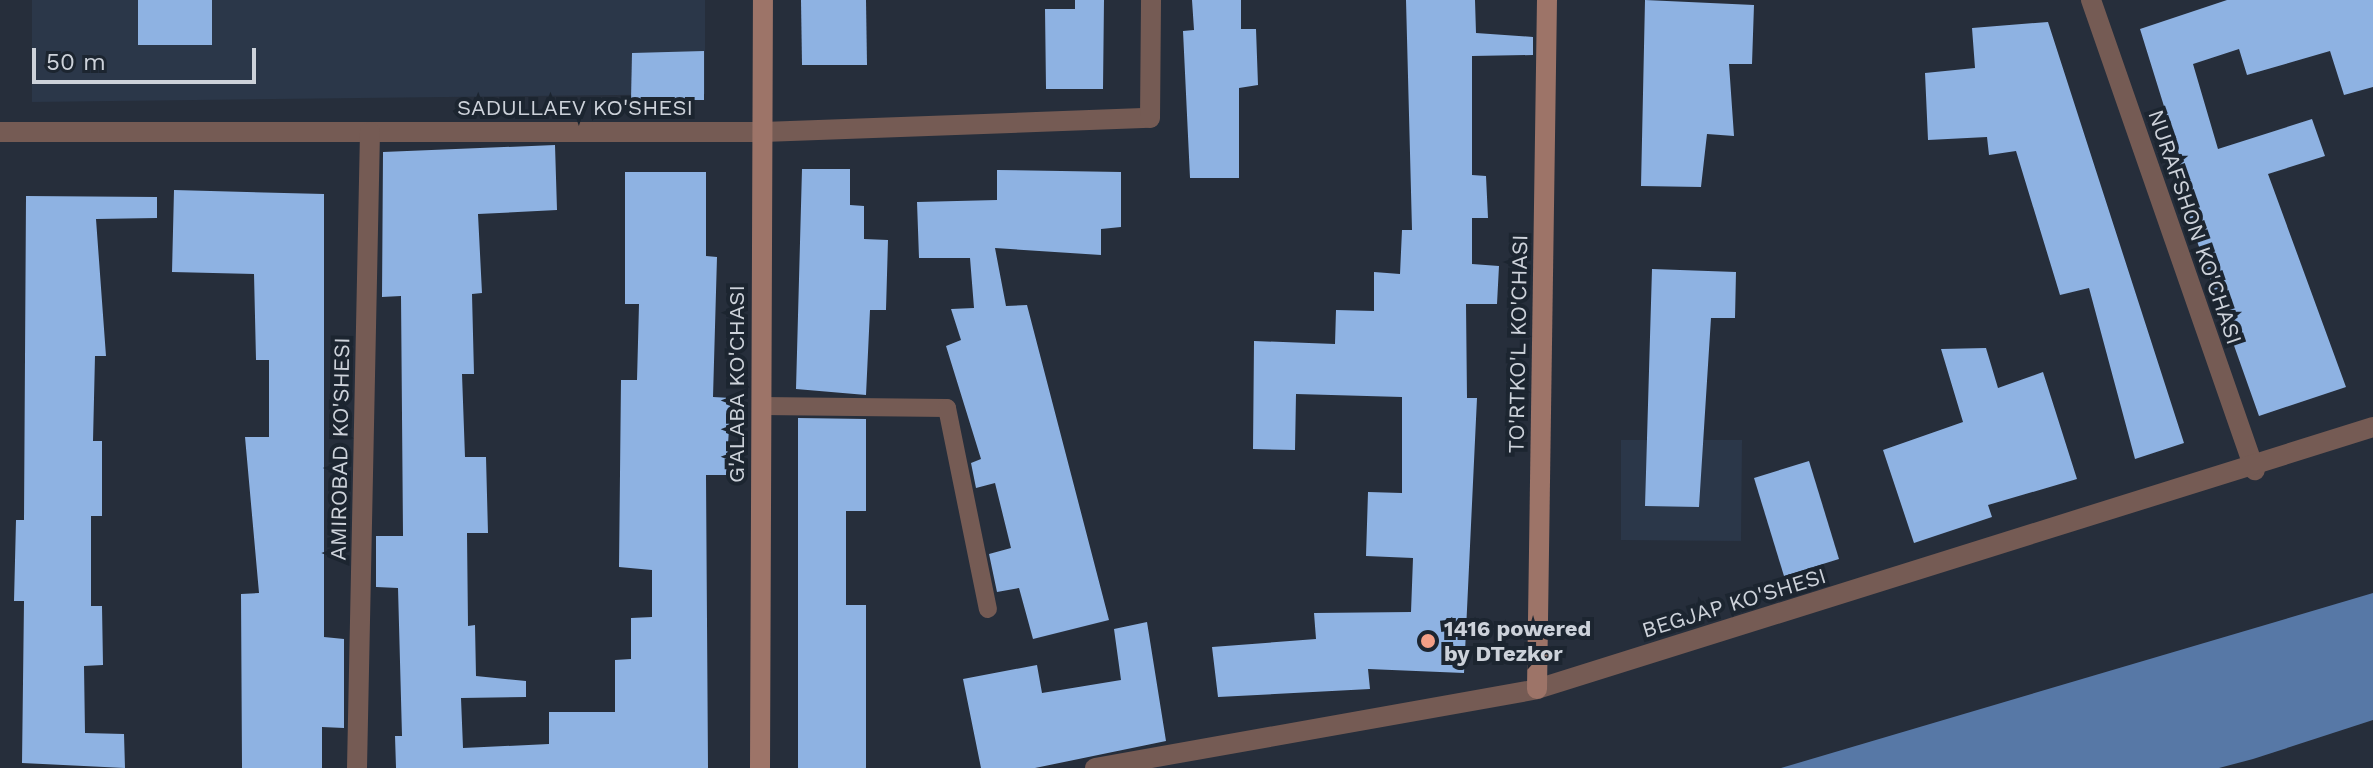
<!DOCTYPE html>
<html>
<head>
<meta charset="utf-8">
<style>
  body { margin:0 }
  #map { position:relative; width:2373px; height:768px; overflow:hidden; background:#262e3b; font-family:"Work Sans",sans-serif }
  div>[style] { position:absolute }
  .built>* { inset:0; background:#2b3749 }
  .water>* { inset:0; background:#5778a6 }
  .building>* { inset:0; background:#8eb2e2 }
  .lane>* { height:18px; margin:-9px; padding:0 9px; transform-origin:9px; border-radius:9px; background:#755b54 }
  .street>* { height:20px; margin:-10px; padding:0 10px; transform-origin:10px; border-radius:10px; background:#755b54 }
  .secondary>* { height:20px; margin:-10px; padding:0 10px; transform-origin:10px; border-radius:10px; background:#9d7468 }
  .dots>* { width:22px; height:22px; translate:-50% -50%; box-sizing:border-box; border:4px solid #1c2530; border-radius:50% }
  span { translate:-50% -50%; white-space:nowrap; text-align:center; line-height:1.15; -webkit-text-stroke:8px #1c2530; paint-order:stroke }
  .street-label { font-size:22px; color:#cdd2da }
  .poi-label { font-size:22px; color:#cdd2da; font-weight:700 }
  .left { translate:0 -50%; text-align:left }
  .scale { position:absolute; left:32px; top:48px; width:224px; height:36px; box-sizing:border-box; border:4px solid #cdd2da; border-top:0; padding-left:10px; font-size:24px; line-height:28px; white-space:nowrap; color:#cdd2da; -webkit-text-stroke:6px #1c2530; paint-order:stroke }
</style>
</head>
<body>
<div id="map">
  <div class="built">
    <i style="clip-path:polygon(32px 0,705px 0,705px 94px,32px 102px)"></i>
    <i style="clip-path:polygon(1621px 440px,1742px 440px,1741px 541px,1621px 540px)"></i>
  </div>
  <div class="water">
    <i style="clip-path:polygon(2373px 593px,2373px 720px,2253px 759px,2219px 768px,1781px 768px)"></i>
  </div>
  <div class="building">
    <i style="clip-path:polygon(138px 0,212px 0,212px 45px,138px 45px)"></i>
    <i style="clip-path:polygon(801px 0,866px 0,867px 65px,802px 65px)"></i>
    <i style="clip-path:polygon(1075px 0,1104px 0,1103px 89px,1046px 89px,1045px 9px,1075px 9px)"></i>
    <i style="clip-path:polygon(1192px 0,1241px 0,1241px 29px,1256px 29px,1258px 85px,1239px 88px,1239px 178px,1190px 178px,1183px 31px,1194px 30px)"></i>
    <i style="clip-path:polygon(1406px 0,1475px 0,1476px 33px,1533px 37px,1533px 55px,1472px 56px,1472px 175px,1486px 176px,1488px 218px,1472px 218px,1472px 264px,1499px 266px,1497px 304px,1466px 304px,1467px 398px,1477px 398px,1464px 673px,1368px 669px,1370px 689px,1218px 697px,1212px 647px,1316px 639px,1314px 613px,1411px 612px,1413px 558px,1366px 556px,1368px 492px,1402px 493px,1402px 397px,1296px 394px,1295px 450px,1253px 449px,1254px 341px,1335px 344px,1336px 310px,1374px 311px,1374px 272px,1400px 274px,1402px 230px,1412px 230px)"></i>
    <i style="clip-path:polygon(1645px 0,1754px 5px,1752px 64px,1729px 64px,1734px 136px,1707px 134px,1701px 187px,1641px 186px)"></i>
    <i style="clip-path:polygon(2227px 0,2373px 0,2373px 87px,2344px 95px,2330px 51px,2247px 75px,2239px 49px,2193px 64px,2218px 149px,2312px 119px,2325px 156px,2268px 174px,2346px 387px,2259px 416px,2170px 165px,2181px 161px,2140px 29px)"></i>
    <i style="clip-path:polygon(2048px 22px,2184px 443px,2135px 459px,2089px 288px,2060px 295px,2016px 151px,1989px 155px,1987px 137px,1928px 140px,1925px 73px,1975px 68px,1972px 28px)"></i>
    <i style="clip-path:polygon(704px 51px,704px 100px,631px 100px,632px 53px)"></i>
    <i style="clip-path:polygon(555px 145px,557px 210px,478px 214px,482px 293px,472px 294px,474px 374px,462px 374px,465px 457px,486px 457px,488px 533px,467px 533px,468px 626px,475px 625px,476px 676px,526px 681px,526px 697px,461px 698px,463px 748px,549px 744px,549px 712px,615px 712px,615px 660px,631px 659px,631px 618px,652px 617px,652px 570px,619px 567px,621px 380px,637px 380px,639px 304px,625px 304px,625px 172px,706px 172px,706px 256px,717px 257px,713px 397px,731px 398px,726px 475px,706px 475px,708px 768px,396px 768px,395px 736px,402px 736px,398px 588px,376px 587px,376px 536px,403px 536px,401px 296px,382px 297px,383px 152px)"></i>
    <i style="clip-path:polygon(802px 169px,850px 169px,850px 205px,864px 206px,864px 239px,888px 240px,886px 310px,870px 310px,866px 395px,796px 389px)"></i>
    <i style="clip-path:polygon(997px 170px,1121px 172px,1121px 227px,1101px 229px,1101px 255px,995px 248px,1006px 306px,1027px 305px,1109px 620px,1033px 639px,1019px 588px,997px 592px,989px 554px,1011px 548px,995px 483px,976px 488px,971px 463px,981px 459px,946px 346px,961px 340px,951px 309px,974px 308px,970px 258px,919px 258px,917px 202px,997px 200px)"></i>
    <i style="clip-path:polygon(174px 190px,324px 194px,324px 637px,344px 639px,344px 728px,322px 727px,322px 768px,242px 768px,241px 594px,259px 593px,245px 437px,269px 437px,269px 360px,256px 360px,254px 274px,172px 272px)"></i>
    <i style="clip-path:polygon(26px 196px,157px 197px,157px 218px,96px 219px,106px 356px,95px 356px,93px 441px,102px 441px,102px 516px,91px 516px,91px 606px,102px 606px,103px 665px,84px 666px,85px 733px,124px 734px,125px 768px,22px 763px,24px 601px,14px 601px,16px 520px,24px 520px)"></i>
    <i style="clip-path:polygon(1652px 269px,1736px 272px,1735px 318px,1711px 318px,1699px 507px,1645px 506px)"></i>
    <i style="clip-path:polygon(1986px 348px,1998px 388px,2043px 372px,2077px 479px,1988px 505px,1992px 517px,1914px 543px,1883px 450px,1963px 422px,1941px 349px)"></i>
    <i style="clip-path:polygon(798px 418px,866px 419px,866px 511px,846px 511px,846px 605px,866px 605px,866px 768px,798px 768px)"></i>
    <i style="clip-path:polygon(1809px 461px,1839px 559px,1784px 576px,1754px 478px)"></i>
    <i style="clip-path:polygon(1147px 622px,1166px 741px,1035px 768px,981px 768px,963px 679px,1037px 665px,1042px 693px,1121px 680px,1114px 629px)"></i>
  </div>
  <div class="lane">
    <i style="left:761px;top:406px;width:186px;rotate:0.6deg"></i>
    <i style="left:947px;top:408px;width:205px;rotate:78.5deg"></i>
  </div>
  <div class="street">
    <i style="left:2091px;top:0;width:498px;rotate:70.8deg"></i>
    <i style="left:0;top:132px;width:763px"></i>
    <i style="left:763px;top:132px;width:387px;rotate:-2.1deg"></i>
    <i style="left:1150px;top:118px;width:118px;rotate:-89.5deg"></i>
    <i style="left:357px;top:768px;width:636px;rotate:-88.83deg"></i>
    <i style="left:1095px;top:768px;width:449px;rotate:-10.1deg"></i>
    <i style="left:1537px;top:689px;width:876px;rotate:-17.4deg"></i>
  </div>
  <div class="secondary">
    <i style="left:1537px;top:689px;width:689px;rotate:-89.17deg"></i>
    <i style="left:760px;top:768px;width:768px;rotate:-89.78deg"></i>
  </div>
  <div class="dots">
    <i style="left:1428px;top:641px;background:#f49f86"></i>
  </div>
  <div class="street-label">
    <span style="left:575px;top:108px">SADULLAEV KO'SHESI</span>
    <span style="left:2195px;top:227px;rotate:71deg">NURAFSHON KO'CHASI</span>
    <span style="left:1518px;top:344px;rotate:-89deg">TO'RTKO'L KO'CHASI</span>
    <span style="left:737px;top:384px;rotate:-90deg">G'ALABA KO'CHASI</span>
    <span style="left:340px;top:449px;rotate:-89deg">AMIROBAD KO'SHESI</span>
    <span style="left:1734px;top:603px;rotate:-17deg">BEGJAP KO'SHESI</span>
  </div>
  <div class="poi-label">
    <span class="left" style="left:1444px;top:641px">1416 powered<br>by DTezkor</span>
  </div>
  <div class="scale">50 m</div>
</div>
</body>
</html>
